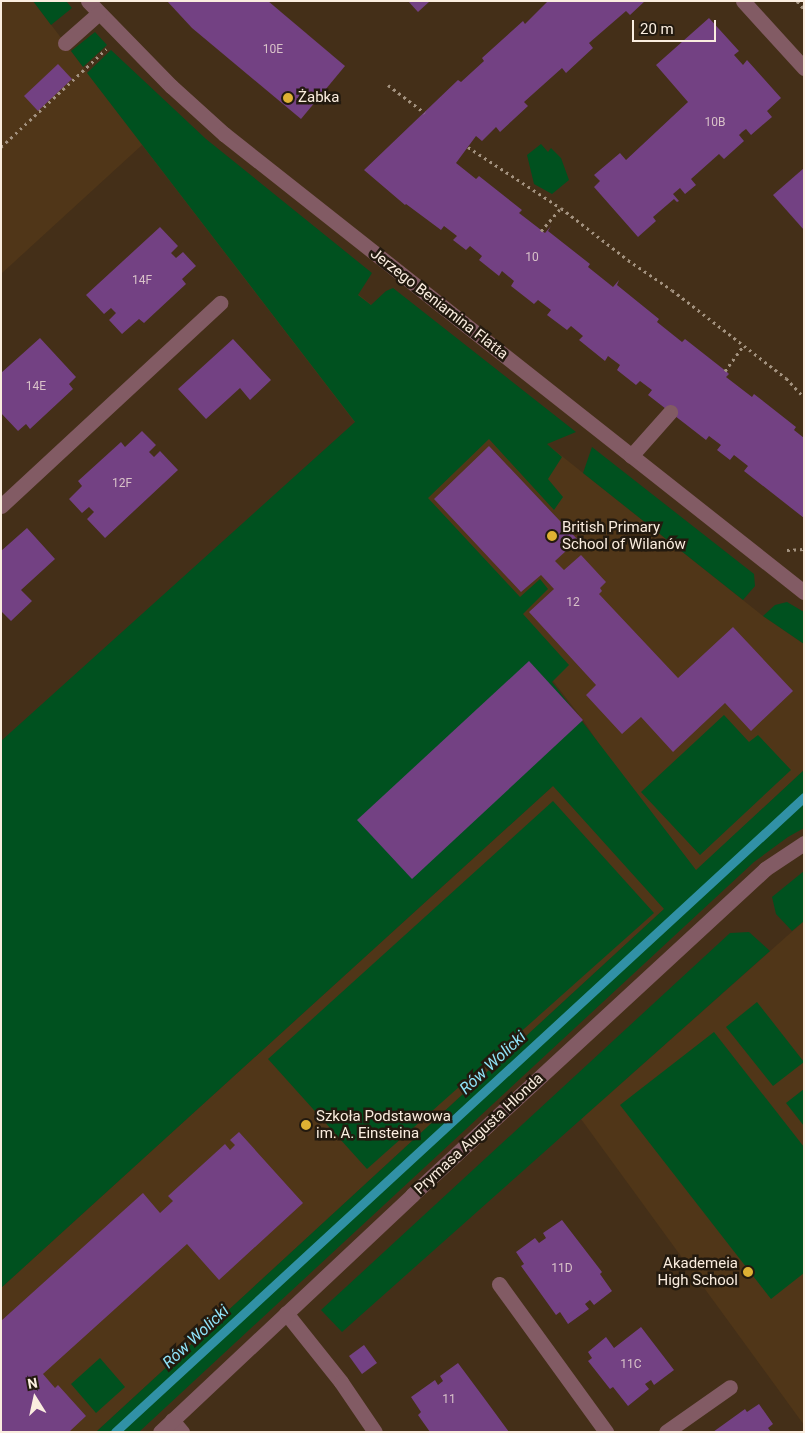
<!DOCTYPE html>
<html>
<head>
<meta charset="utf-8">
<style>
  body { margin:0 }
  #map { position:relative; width:805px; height:1433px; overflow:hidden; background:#442f18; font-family:Roboto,sans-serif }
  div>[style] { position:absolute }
  .built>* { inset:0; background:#503618 }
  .green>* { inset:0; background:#00511f }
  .stream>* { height:9px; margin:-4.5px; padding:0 4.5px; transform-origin:4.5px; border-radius:4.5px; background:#3191a6 }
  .building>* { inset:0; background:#734183 }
  .path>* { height:3px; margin-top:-1.5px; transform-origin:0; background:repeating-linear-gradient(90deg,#a3927f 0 2.5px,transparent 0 6.5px) }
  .minor>* { height:15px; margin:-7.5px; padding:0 7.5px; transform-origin:7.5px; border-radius:7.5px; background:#825b64 }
  .dots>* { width:14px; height:14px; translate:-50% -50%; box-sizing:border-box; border:2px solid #231a0f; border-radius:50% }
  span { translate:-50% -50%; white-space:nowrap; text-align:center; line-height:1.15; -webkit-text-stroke:5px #231a0f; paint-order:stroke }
  .number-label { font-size:12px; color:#d8c2c8 }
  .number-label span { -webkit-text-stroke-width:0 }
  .poi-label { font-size:15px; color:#faeddf }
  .left { translate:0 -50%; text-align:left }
  .right { translate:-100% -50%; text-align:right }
  .street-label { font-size:15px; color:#faeddf }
  .water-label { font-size:16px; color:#90e4fa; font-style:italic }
  .frame { position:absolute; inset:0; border:2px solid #faeddf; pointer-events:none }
  .north { position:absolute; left:10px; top:1373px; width:50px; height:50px; -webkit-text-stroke:4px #231a0f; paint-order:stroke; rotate:350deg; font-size:14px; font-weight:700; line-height:20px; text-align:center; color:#faeddf }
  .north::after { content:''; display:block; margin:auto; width:18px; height:22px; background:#faeddf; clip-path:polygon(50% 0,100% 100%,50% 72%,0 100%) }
  .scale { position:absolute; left:632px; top:20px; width:84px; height:22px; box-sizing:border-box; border:2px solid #faeddf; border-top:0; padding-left:6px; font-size:15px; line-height:18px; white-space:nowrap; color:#faeddf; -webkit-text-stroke:4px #231a0f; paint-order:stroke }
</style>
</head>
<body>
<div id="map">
  <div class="built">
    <i style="clip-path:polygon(1px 1px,33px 1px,100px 89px,763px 616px,804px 644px,804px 770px,696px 871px,664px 909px,96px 1432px,1px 1432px,1px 1288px,599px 744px,583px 720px,142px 145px,1px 274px)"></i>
    <i style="clip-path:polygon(804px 921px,804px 1425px,581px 1119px)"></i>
  </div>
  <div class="green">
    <i style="clip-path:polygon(33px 1px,66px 1px,72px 8px,51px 25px)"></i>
    <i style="clip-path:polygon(95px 32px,107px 45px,83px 67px,71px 51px)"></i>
    <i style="clip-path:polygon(111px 50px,206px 139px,372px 273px,358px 295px,371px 305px,386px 291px,393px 288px,576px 432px,547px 444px,562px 457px,548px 479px,563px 497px,554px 510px,489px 439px,428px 498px,520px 597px,540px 579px,548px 589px,523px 614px,569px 665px,552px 682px,696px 870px,804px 770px,804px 828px,788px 837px,754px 862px,139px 1432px,96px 1432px,664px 909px,553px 786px,1px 1288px,1px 741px,355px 422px,87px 73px)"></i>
    <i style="clip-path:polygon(541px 144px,548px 152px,551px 148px,561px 158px,569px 180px,552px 194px,534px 184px,527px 155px)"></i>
    <i style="clip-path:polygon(592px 447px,754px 574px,755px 586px,743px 600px,583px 473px)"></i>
    <i style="clip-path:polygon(787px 602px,804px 612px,804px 644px,763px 616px,775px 605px)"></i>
    <i style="clip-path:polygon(724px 715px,749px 742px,758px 735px,791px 770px,700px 855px,641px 792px)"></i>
    <i style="clip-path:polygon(553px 801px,654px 913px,367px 1169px,268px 1059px)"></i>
    <i style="clip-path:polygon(804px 871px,804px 921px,792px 931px,776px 914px,772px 897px)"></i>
    <i style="clip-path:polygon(749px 932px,770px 951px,342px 1332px,321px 1310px,730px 933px)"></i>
    <i style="clip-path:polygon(757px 1002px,804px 1062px,773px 1086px,726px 1027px)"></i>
    <i style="clip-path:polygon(714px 1032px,804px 1147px,804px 1273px,771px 1299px,620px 1105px)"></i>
    <i style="clip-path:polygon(804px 1089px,804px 1126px,786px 1103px)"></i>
    <i style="clip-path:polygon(100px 1358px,125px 1387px,96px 1413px,71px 1384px)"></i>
  </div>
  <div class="stream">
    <i style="left:115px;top:1432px;width:937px;rotate:-42.66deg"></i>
  </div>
  <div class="building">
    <i style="clip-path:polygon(167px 1px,268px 1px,345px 66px,301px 119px,192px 28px)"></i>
    <i style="clip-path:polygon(408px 1px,430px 1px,418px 12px)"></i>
    <i style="clip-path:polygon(548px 1px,645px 1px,630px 15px,626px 11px,589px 43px,593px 48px,566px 73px,562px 68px,524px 102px,528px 106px,500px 132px,496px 127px,482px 141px,476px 136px,456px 163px,476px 179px,479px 176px,522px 210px,519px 213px,545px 233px,551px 226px,548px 231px,590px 264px,588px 267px,613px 287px,619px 280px,617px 285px,659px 319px,657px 322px,682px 342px,685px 339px,727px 372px,729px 374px,726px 377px,752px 397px,754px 394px,796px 427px,794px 430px,804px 438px,804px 518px,744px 471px,748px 466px,734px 455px,730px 460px,717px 450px,721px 445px,709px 436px,706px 440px,648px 395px,652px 390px,640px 381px,636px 385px,617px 370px,620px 365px,608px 356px,605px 361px,579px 340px,583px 336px,571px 326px,567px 330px,547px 315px,551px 310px,538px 300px,534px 304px,511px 286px,514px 281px,502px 271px,499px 276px,479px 260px,482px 256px,470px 246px,466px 250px,453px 240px,457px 236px,444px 226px,441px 230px,406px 204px,405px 205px,364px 170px,458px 80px,461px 82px,484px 61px,482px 58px,523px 21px,525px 24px)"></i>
    <i style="clip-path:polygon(709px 18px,739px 51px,734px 55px,743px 65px,747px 60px,781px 98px,767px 111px,772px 117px,751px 135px,746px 129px,742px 132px,739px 135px,744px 141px,724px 159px,719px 154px,691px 179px,696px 185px,685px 194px,680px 188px,673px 194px,679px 201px,677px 202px,674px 199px,653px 217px,656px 221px,638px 237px,594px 187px,600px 181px,594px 175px,620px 153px,626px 160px,688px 102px,656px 65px)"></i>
    <i style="clip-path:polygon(58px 64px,72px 79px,38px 111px,24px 96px)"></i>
    <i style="clip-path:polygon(804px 168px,804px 230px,773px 195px)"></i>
    <i style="clip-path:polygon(160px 227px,178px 246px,171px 253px,176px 258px,183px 252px,196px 266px,182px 279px,186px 284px,144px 323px,139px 319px,122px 334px,109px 320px,116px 313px,111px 308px,104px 314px,86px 295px)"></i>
    <i style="clip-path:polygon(40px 338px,76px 377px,69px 384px,73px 389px,30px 429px,26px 424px,18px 431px,1px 413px,1px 373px)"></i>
    <i style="clip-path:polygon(233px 339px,271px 380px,250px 400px,240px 388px,206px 419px,178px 389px)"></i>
    <i style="clip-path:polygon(142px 431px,156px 445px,149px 452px,154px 457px,160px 451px,178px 470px,105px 538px,87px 519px,94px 512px,89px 507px,82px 513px,69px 499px,82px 486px,78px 481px,121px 442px,125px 447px)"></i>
    <i style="clip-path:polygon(489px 446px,578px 540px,555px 561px,564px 570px,581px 555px,606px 582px,600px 588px,602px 591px,599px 594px,678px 678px,733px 627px,793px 691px,751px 731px,725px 703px,673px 752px,641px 717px,622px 734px,586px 695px,596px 685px,529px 612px,554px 589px,541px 575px,521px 592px,434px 499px)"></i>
    <i style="clip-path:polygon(27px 528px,55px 559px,21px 590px,32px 601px,11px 621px,1px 611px,1px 551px)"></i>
    <i style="clip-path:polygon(529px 661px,583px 720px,412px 879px,357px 820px)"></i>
    <i style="clip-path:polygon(239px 1132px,303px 1203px,219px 1280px,187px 1244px,43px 1374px,55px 1388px,58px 1385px,86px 1416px,69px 1432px,1px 1432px,1px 1321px,143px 1193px,160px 1213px,173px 1201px,168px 1196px,225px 1144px,230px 1150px,235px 1145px,230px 1140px)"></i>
    <i style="clip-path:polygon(562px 1220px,602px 1272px,600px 1274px,612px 1291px,594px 1305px,590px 1300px,585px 1304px,589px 1309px,568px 1324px,560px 1312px,556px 1315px,521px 1266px,524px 1264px,516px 1252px,535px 1238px,539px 1243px,546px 1238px,543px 1233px)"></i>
    <i style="clip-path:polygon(641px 1327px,674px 1370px,654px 1385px,651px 1380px,645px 1384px,649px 1389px,628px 1406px,613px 1387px,610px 1389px,588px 1361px,592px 1358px,588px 1352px,606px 1337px,614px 1348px)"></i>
    <i style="clip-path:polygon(364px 1345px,377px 1363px,362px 1374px,349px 1356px)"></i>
    <i style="clip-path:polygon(458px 1363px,487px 1402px,509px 1432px,430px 1432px,418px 1415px,421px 1412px,411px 1397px,435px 1380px,438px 1385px,443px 1381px,440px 1376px)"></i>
    <i style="clip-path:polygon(759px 1404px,773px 1424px,768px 1428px,771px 1432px,713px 1432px,745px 1409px,747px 1412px)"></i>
  </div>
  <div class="path">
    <i style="left:797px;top:1px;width:11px;rotate:49deg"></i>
    <i style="left:388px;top:85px;width:46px;rotate:37.1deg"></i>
    <i style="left:1px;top:147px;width:144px;rotate:-43deg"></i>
    <i style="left:468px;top:147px;width:111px;rotate:33.3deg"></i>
    <i style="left:541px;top:231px;width:30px;rotate:-49deg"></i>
    <i style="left:561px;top:208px;width:85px;rotate:37.8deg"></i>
    <i style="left:628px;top:260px;width:53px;rotate:34.3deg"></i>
    <i style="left:672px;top:290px;width:144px;rotate:37.7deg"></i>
    <i style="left:786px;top:378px;width:26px;rotate:47deg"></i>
    <i style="left:725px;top:371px;width:31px;rotate:-54deg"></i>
    <i style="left:787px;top:550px;width:17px;rotate:-3deg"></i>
  </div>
  <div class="minor">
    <i style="left:88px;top:1px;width:119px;rotate:45.7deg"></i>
    <i style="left:171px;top:86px;width:72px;rotate:42.2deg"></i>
    <i style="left:224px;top:134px;width:739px;rotate:38.3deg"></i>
    <i style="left:743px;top:1px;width:91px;rotate:47.7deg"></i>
    <i style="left:65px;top:43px;width:45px;rotate:-41.4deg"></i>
    <i style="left:631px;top:456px;width:59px;rotate:-48.4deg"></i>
    <i style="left:1px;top:506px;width:299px;rotate:-42.8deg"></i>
    <i style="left:499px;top:1284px;width:183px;rotate:54.1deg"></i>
    <i style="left:286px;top:1313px;width:88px;rotate:51.4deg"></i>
    <i style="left:341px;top:1382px;width:60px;rotate:55.8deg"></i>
    <i style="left:172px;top:1420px;width:16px;rotate:50deg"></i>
    <i style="left:160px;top:1432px;width:346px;rotate:-43.2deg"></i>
    <i style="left:412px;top:1195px;width:481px;rotate:-42.7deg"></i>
    <i style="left:765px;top:869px;width:47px;rotate:-33.7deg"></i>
    <i style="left:666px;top:1432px;width:78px;rotate:-35.1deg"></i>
  </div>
  <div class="dots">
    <i style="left:288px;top:98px;background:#deb133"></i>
    <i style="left:552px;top:536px;background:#deb133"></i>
    <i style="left:306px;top:1125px;background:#deb133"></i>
    <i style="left:748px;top:1272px;background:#deb133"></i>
  </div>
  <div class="number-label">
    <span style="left:273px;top:50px">10E</span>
    <span style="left:715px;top:123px">10B</span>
    <span style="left:532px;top:258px">10</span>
    <span style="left:142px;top:281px">14F</span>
    <span style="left:36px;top:387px">14E</span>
    <span style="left:122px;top:484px">12F</span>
    <span style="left:573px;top:603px">12</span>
    <span style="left:562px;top:1269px">11D</span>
    <span style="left:631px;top:1365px">11C</span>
    <span style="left:449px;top:1400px">11</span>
  </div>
  <div class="poi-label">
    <span class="left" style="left:298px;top:98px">Żabka</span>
    <span class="left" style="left:562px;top:536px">British Primary<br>School of Wilanów</span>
    <span class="left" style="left:316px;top:1125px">Szkoła Podstawowa<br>im. A. Einsteina</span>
    <span class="right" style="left:738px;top:1272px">Akademeia<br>High School</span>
  </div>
  <div class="street-label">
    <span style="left:439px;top:304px;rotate:38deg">Jerzego Beniamina Flatta</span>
    <span style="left:479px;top:1134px;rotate:-43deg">Prymasa Augusta Hlonda</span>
  </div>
  <div class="water-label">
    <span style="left:493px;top:1063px;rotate:-43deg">Rów Wolicki</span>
    <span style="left:196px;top:1337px;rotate:-43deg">Rów Wolicki</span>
  </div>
  <div class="frame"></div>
  <div class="north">N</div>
  <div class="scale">20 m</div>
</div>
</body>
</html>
